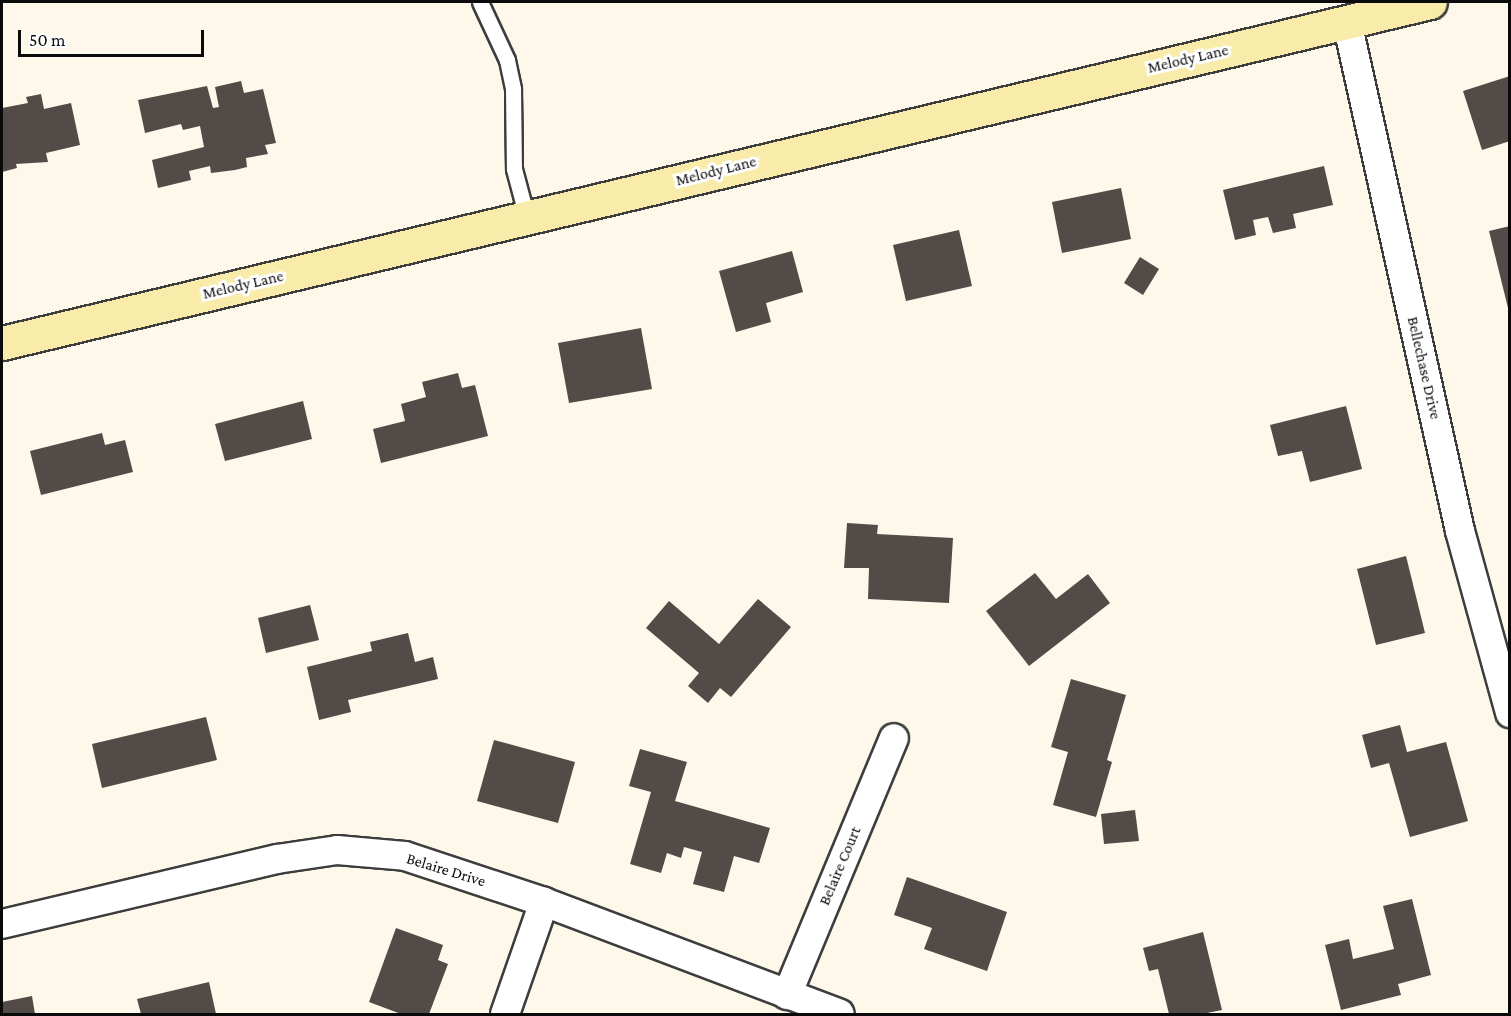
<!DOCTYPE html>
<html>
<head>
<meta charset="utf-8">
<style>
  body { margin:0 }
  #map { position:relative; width:1511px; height:1016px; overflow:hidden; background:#fdf8e9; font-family:"Crimson Pro",serif }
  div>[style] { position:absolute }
  .building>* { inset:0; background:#524b48 }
  .roads { filter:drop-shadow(2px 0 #3d3d3d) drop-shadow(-2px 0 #3d3d3d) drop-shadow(0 2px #3d3d3d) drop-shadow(0 -2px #3d3d3d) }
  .lane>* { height:15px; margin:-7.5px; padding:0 7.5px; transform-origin:7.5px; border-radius:7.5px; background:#fff }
  .street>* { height:28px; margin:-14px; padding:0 14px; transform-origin:14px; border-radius:14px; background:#fff }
  .secondary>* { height:33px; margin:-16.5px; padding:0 16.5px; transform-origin:16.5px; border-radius:16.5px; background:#f9eba9 }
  span { translate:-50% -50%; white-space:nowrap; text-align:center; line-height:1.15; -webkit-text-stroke:6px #fff; paint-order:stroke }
  .street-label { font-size:16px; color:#0a0a0a }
  .frame { position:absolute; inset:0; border:3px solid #0a0a0a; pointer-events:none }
  .scale { position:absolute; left:18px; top:30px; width:186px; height:27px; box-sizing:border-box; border:3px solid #0a0a0a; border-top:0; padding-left:8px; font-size:18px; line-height:21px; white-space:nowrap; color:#0a0a0a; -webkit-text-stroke:4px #fff; paint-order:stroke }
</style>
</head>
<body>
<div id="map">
  <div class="building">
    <i style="clip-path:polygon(1510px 76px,1510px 141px,1482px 150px,1463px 91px)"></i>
    <i style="clip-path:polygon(241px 81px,244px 93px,263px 89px,276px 143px,265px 145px,268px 154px,246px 158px,247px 167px,235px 170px,211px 173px,210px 166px,189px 171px,191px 180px,158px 188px,152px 160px,204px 147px,200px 126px,183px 130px,181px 124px,145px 133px,138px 100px,207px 86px,213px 108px,219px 107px,215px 87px)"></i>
    <i style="clip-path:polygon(41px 94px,44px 109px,71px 103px,80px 145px,46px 153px,48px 162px,16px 164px,17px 168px,2px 172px,2px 108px,28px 103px,26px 97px)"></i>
    <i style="clip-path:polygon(1324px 166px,1333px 205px,1293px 214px,1296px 228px,1273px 233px,1268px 217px,1253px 220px,1256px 235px,1235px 240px,1223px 190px)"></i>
    <i style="clip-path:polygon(1121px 188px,1131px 239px,1062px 253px,1052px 202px)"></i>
    <i style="clip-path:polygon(1510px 226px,1510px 312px,1509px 312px,1489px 231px)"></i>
    <i style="clip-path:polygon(959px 230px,972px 286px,906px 301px,893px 245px)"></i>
    <i style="clip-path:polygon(792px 251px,803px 292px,766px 303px,771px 322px,736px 332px,719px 271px)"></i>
    <i style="clip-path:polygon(1140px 257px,1159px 269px,1143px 295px,1124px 283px)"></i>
    <i style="clip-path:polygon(641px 328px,652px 389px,569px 403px,558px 343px)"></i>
    <i style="clip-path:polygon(458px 373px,462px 388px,475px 385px,488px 436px,381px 463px,373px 429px,405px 421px,401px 404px,426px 397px,422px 382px)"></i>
    <i style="clip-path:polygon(303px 401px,312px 439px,225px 461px,215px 424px)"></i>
    <i style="clip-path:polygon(1346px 406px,1362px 469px,1310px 482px,1302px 451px,1278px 456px,1270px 425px)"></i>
    <i style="clip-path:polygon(102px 433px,105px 445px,125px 440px,133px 472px,41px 495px,30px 451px)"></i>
    <i style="clip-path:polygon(847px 523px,878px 525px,877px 534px,953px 538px,949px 603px,868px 599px,869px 568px,844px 568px)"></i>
    <i style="clip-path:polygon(1406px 556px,1425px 633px,1376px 645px,1357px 569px)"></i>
    <i style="clip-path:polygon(1035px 573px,1056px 599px,1088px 574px,1110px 603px,1029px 666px,986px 611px)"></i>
    <i style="clip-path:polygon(758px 599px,791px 627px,731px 697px,720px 688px,708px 703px,688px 686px,699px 673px,646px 628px,669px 601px,719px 644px)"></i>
    <i style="clip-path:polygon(310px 605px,319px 640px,266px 653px,258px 618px)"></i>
    <i style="clip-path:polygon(408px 633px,415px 662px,433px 657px,438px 679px,348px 700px,351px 712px,319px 720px,307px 667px,372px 651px,370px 642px)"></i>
    <i style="clip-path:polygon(1071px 679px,1126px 695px,1107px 760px,1112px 762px,1096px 817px,1053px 805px,1068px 752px,1051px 747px)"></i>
    <i style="clip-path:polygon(206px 717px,217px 760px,102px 788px,92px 744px)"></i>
    <i style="clip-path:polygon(1400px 725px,1407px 752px,1446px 742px,1468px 821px,1410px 837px,1389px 763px,1371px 768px,1362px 735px)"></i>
    <i style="clip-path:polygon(494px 740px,575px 762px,558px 823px,477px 801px)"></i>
    <i style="clip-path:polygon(640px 749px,687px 762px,675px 801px,770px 828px,759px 863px,734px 856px,724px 892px,693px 884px,702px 852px,684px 847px,681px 858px,667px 853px,661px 873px,630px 864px,651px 792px,629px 786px)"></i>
    <i style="clip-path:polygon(1135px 810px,1139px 841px,1104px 844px,1101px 814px)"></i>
    <i style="clip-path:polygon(907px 877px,1007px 912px,987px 971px,924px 949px,932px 928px,894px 915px)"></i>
    <i style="clip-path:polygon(1412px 899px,1431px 975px,1398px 984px,1401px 995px,1341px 1010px,1325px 945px,1349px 939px,1353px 959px,1394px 949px,1383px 906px)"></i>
    <i style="clip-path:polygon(396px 928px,443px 945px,438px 960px,448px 964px,429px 1014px,401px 1014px,369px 1002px)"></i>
    <i style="clip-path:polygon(1203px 932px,1222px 1010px,1202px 1014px,1169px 1014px,1158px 969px,1149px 971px,1143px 948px)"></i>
    <i style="clip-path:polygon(209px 982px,216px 1014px,141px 1014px,137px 999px)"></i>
    <i style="clip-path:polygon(32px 996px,35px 1014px,3px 1014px,2px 1002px)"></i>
  </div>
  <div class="roads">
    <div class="lane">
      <i style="left:480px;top:2px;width:64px;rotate:65deg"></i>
      <i style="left:507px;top:60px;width:30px;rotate:78deg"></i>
      <i style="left:513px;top:89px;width:80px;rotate:89.3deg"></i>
      <i style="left:514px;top:169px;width:51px;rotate:75.1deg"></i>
    </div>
    <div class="street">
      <i style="left:1347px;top:22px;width:521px;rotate:77.48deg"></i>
      <i style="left:1460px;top:531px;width:189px;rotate:74.6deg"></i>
      <i style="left:2px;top:924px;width:283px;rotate:-13.3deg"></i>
      <i style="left:277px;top:859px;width:61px;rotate:-8.5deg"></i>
      <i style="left:337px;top:850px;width:68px;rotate:5deg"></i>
      <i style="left:405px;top:856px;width:146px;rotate:18.3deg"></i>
      <i style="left:544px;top:902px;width:316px;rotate:20.7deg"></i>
      <i style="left:787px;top:995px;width:278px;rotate:-67.4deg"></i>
      <i style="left:505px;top:1014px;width:119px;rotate:-70.8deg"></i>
    </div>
    <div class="secondary">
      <i style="left:2px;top:343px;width:1468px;rotate:-13.43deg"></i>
    </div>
  </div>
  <div class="street-label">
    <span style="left:1188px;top:59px;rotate:-13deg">Melody Lane</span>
    <span style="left:716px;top:171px;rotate:-14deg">Melody Lane</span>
    <span style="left:243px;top:285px;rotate:-13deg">Melody Lane</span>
    <span style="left:1424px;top:368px;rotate:77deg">Bellechase Drive</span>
    <span style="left:840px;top:866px;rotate:-67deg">Belaire Court</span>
    <span style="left:446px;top:870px;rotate:17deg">Belaire Drive</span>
  </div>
  <div class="frame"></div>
  <div class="scale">50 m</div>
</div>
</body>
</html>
